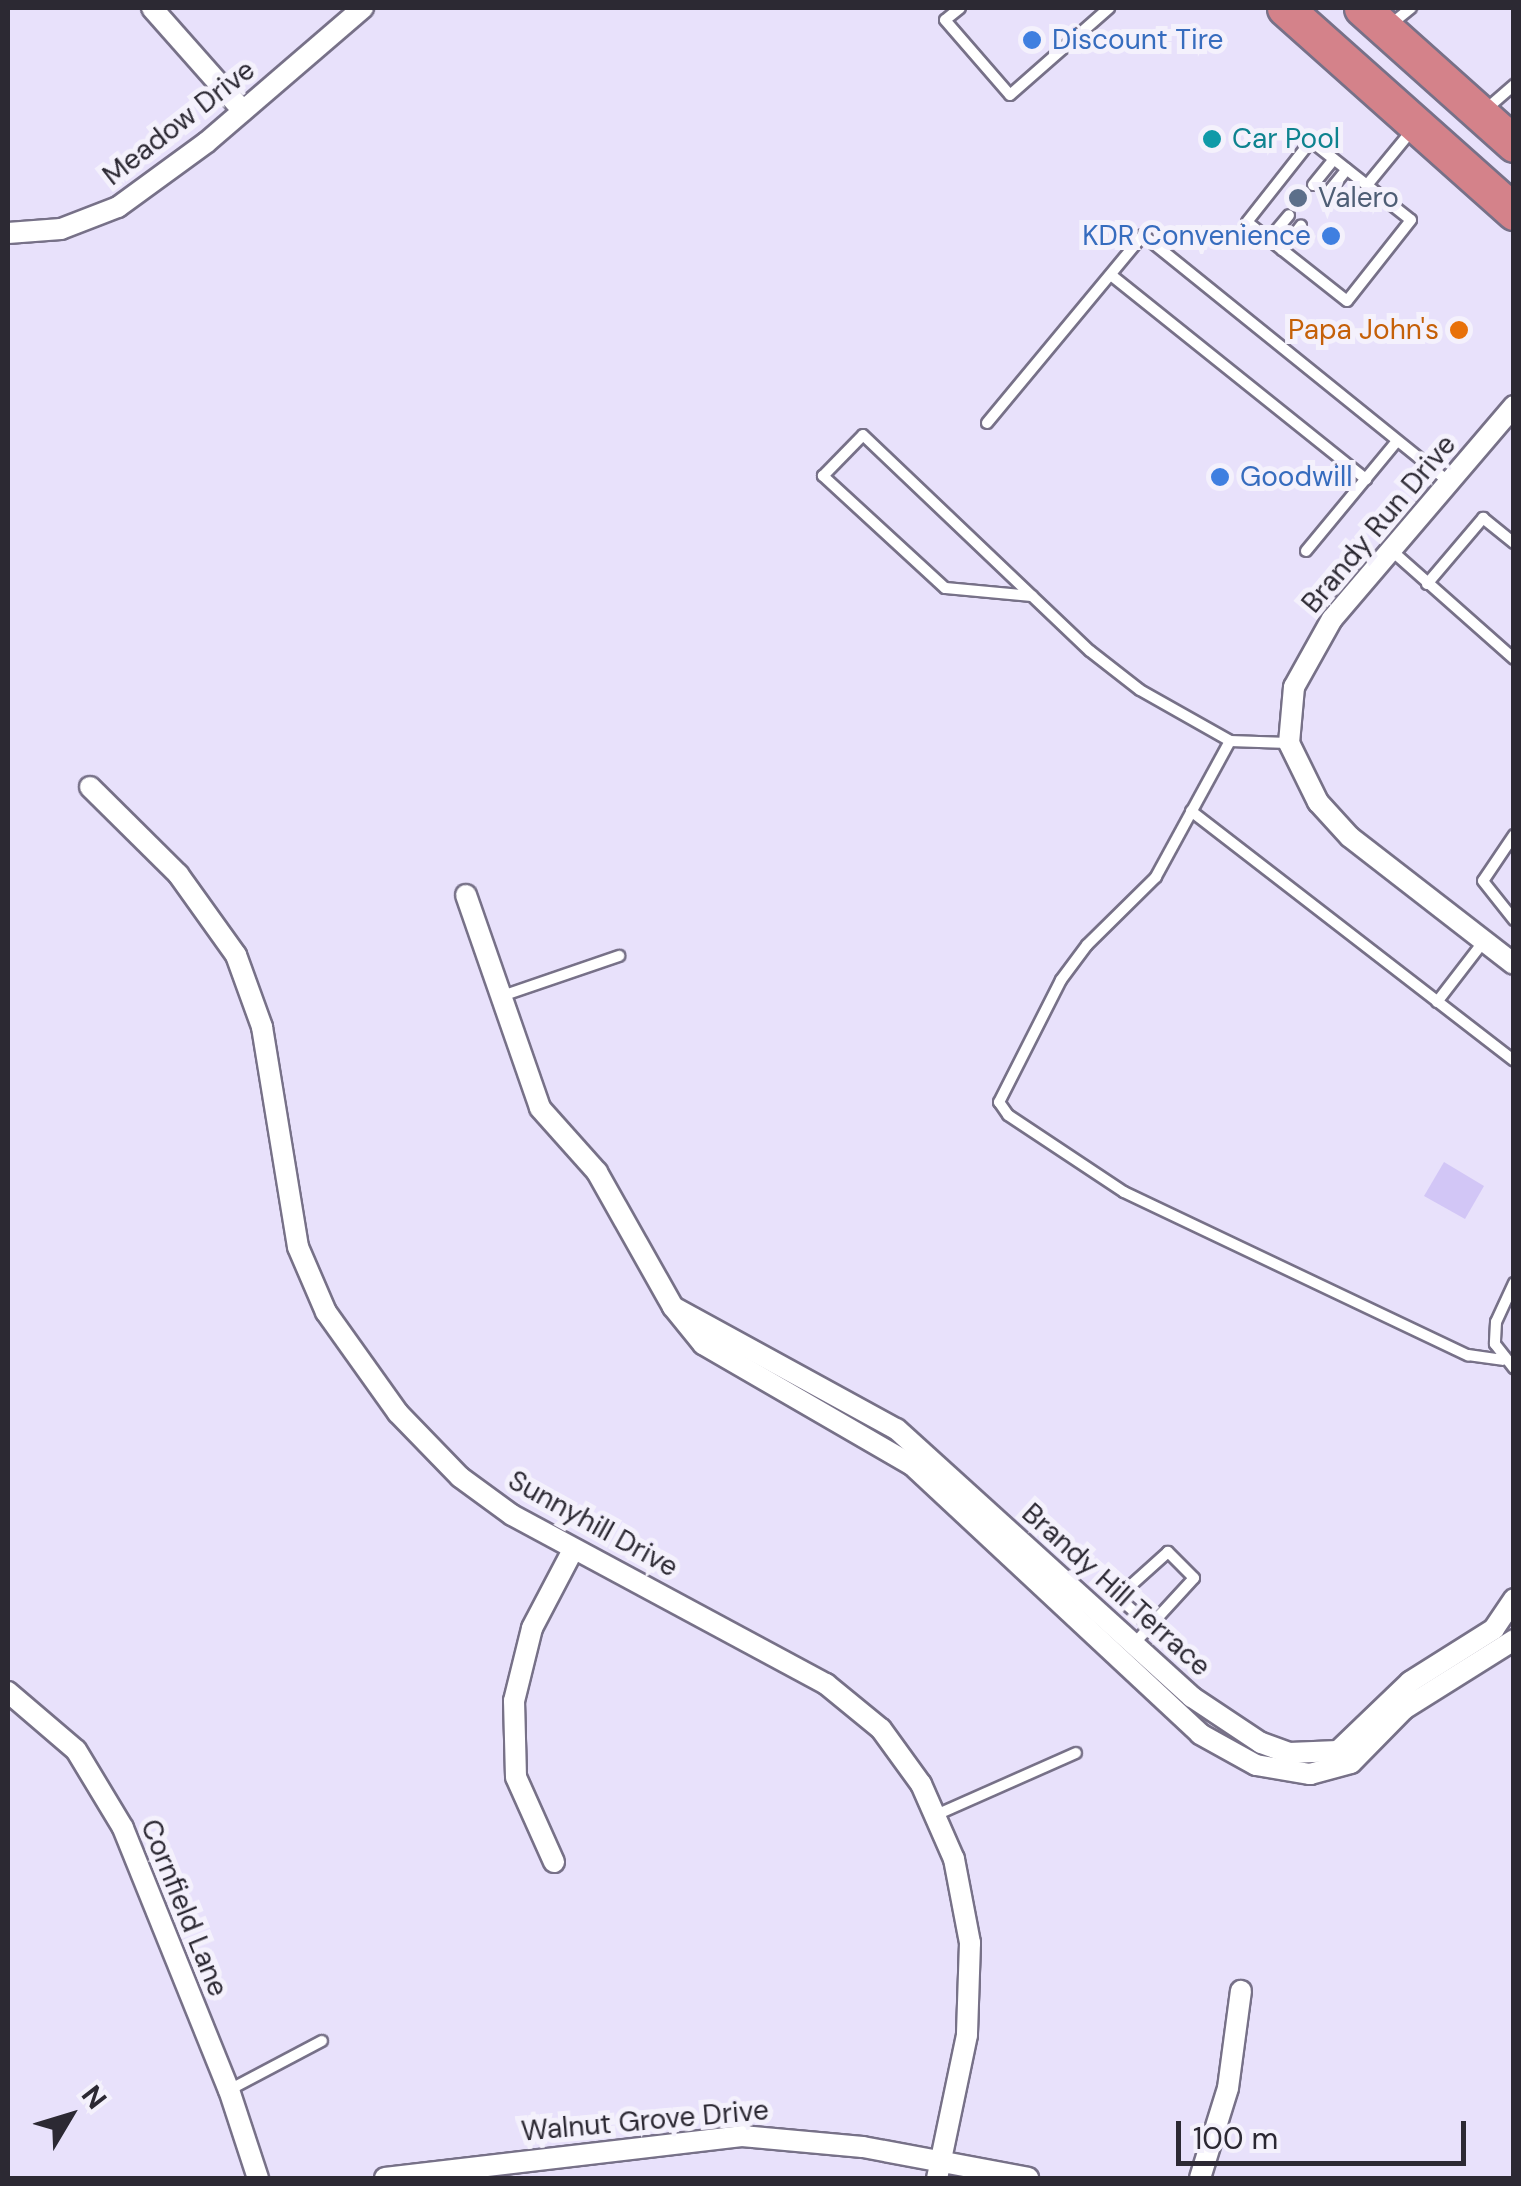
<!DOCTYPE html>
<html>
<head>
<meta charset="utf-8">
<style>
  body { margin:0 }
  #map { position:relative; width:1521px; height:2186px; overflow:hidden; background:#e8e1fb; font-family:"DM Sans",sans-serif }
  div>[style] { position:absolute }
  .green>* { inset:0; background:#d2c6f6 }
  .roads { filter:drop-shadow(2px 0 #777188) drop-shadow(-2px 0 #777188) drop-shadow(0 2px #777188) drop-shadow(0 -2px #777188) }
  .service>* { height:10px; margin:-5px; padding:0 5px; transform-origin:5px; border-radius:5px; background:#fff }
  .minor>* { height:20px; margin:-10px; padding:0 10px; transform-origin:10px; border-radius:10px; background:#fff }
  .trunk>* { height:35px; margin:-17.5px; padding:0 17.5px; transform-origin:17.5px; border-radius:17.5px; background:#d4828a }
  .dots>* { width:28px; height:28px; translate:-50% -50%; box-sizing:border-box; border:5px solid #f4f1fc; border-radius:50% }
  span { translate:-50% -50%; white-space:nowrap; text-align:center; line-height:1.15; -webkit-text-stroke:10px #f4f1fc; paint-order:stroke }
  .shop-label { font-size:28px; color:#366cbe }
  .left { translate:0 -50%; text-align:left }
  .right { translate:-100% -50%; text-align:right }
  .street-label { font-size:28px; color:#2c2933 }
  .culture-label { font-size:28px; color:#0d838f }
  .service-label { font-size:28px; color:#4e5e75 }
  .food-label { font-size:28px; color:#c56008 }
  .frame { position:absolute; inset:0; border:10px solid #2c2933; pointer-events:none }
  .north { position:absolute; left:20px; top:2066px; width:100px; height:100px; -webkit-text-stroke:8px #f4f1fc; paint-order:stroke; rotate:52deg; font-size:28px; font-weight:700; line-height:40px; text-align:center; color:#2c2933 }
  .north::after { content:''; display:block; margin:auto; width:35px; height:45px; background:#2c2933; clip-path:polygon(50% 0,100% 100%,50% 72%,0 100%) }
  .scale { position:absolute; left:1176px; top:2121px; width:290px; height:45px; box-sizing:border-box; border:5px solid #2c2933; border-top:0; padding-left:12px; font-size:30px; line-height:35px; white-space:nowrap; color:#2c2933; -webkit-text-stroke:8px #f4f1fc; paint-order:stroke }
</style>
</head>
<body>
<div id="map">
  <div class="green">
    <i style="clip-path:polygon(1444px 1162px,1484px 1186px,1465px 1219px,1424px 1196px)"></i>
  </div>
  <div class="roads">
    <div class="service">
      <i style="left:960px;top:8px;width:19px;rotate:141deg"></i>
      <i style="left:945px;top:20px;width:99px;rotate:49.1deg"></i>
      <i style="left:1010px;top:95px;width:132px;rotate:-41.3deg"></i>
      <i style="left:1390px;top:25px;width:27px;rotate:-39deg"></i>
      <i style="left:1484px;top:111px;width:40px;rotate:-41deg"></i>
      <i style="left:1311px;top:141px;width:127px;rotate:38.3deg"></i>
      <i style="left:1411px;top:220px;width:103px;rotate:128.3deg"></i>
      <i style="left:1347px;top:301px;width:127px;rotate:-141.7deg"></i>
      <i style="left:1247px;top:222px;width:103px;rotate:-51.7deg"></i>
      <i style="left:1313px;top:185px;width:33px;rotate:-51deg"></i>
      <i style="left:1367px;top:185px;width:72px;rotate:-50.6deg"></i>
      <i style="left:1326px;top:195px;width:33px;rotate:-51deg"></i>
      <i style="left:1269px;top:239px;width:31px;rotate:-50deg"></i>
      <i style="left:1282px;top:250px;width:31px;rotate:-52deg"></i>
      <i style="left:1111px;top:275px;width:327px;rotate:38.7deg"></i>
      <i style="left:987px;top:423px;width:244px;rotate:-50.3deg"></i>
      <i style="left:1143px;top:235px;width:393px;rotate:38.9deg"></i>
      <i style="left:1391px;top:550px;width:164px;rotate:41.5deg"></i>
      <i style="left:1306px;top:551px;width:143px;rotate:-50.4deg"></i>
      <i style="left:1427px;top:584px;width:87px;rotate:-49.7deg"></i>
      <i style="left:1483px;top:518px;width:40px;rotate:39deg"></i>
      <i style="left:1032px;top:596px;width:87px;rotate:-174.7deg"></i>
      <i style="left:945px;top:588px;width:166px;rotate:-137.4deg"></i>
      <i style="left:823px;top:476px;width:57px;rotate:-45.7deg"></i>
      <i style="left:863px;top:435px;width:313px;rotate:43.6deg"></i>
      <i style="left:1090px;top:651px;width:63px;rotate:38deg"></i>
      <i style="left:1140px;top:690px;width:103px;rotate:29.5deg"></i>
      <i style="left:1230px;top:741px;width:58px;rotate:2deg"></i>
      <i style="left:1230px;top:741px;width:155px;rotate:118.6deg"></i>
      <i style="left:1156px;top:877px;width:97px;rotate:135.4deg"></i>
      <i style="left:1087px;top:945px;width:44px;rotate:126.6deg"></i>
      <i style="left:1061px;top:980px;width:137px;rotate:116.9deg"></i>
      <i style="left:999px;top:1102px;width:16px;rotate:55deg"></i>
      <i style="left:1008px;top:1115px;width:139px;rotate:33.6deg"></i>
      <i style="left:1124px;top:1192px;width:381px;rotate:25.4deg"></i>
      <i style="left:1468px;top:1355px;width:35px;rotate:8deg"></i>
      <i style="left:1191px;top:811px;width:408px;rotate:37.7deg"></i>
      <i style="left:1514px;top:835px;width:55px;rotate:124deg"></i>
      <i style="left:1483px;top:881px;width:50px;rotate:51.5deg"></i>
      <i style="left:502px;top:996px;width:124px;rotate:-18.9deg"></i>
      <i style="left:1437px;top:1002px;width:77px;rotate:-52.4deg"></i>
      <i style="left:1514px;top:1283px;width:43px;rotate:114.8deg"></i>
      <i style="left:1496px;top:1322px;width:22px;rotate:93deg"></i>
      <i style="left:1495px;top:1344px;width:31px;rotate:52deg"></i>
      <i style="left:1134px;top:1644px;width:24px;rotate:-48deg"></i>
      <i style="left:1150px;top:1626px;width:65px;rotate:-47.5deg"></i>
      <i style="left:1194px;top:1578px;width:37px;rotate:-135deg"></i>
      <i style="left:1168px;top:1552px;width:67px;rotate:138deg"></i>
      <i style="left:1118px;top:1597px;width:43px;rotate:42.2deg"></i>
      <i style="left:936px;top:1815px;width:153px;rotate:-23.9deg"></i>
      <i style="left:229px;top:2090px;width:105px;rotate:-27.8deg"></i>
    </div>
    <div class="minor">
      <i style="left:152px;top:8px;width:137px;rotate:48.5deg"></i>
      <i style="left:8px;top:233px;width:53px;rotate:-4.3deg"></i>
      <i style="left:61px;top:229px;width:61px;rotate:-21.1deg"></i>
      <i style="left:118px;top:207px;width:110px;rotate:-36.1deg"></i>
      <i style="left:207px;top:142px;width:206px;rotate:-40.7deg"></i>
      <i style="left:1514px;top:406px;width:280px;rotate:130.5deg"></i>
      <i style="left:1332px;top:619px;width:78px;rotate:119.2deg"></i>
      <i style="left:1294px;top:687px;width:56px;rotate:95.1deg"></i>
      <i style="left:1289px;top:743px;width:66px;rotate:63.8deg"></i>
      <i style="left:1318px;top:802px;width:47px;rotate:47.6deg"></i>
      <i style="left:1350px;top:837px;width:207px;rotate:37.8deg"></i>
      <i style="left:90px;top:787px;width:124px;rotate:44.7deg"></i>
      <i style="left:178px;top:874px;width:100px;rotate:54.4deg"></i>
      <i style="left:236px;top:955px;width:77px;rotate:70.1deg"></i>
      <i style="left:262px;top:1027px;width:223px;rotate:80.7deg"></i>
      <i style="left:298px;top:1247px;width:71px;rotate:66.7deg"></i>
      <i style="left:326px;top:1312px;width:124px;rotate:54.5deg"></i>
      <i style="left:398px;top:1413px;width:89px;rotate:45.9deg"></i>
      <i style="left:460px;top:1477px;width:64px;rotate:36.2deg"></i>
      <i style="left:512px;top:1515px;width:357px;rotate:28.3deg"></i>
      <i style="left:826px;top:1684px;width:71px;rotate:39.3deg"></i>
      <i style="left:881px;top:1729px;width:68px;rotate:54deg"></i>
      <i style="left:921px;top:1784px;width:82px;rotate:66.3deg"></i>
      <i style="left:954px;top:1859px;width:86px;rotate:79.2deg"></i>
      <i style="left:970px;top:1943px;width:92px;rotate:91.9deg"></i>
      <i style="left:967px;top:2035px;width:146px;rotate:101.8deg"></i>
      <i style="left:466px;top:895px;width:225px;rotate:70.8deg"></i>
      <i style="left:540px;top:1108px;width:86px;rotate:48.3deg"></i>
      <i style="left:597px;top:1172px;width:155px;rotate:60.6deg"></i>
      <i style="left:1514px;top:1599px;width:36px;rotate:124deg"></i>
      <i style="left:1494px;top:1629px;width:99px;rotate:147.8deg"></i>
      <i style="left:1410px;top:1682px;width:100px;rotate:136.2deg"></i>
      <i style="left:1338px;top:1751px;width:49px;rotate:177.7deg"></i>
      <i style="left:1289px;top:1753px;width:30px;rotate:-160deg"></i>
      <i style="left:1261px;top:1743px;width:83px;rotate:-146.3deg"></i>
      <i style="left:1192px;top:1697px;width:399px;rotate:-137.8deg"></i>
      <i style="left:896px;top:1429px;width:254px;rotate:-151.3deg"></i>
      <i style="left:673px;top:1307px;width:48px;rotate:51deg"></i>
      <i style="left:703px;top:1344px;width:241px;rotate:30.1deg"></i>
      <i style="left:912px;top:1465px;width:394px;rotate:43deg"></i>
      <i style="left:1200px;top:1734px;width:64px;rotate:29deg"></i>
      <i style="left:1256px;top:1765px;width:55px;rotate:9.5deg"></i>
      <i style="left:1310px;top:1774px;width:42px;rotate:-15deg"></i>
      <i style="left:1351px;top:1763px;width:76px;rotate:-45.5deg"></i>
      <i style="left:1404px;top:1709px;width:130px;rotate:-32.1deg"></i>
      <i style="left:8px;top:1692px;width:89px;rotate:40.5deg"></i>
      <i style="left:76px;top:1750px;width:91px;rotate:58.9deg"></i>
      <i style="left:123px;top:1828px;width:283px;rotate:68deg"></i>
      <i style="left:229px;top:2090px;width:93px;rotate:71.8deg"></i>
      <i style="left:554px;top:1862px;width:93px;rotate:-114.1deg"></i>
      <i style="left:516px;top:1777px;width:76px;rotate:-91.5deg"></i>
      <i style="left:514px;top:1701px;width:75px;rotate:-76.1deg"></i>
      <i style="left:532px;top:1628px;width:88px;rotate:-62.3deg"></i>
      <i style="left:385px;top:2178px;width:359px;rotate:-6.7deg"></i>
      <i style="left:742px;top:2136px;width:121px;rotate:5.2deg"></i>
      <i style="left:863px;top:2147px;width:168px;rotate:10.6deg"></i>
      <i style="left:1200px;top:2178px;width:94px;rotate:-72.7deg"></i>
      <i style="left:1228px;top:2088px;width:98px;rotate:-82.4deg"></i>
    </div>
    <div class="trunk">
      <i style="left:1285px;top:8px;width:307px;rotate:41.7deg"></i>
      <i style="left:1362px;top:8px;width:204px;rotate:41.8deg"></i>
    </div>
  </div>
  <div class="dots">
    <i style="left:1032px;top:40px;background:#3f7fe0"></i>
    <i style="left:1212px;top:139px;background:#0f9aa8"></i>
    <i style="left:1298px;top:198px;background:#5c6f8a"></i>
    <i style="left:1331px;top:236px;background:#3f7fe0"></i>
    <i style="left:1459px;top:330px;background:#e8710a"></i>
    <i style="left:1220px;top:477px;background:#3f7fe0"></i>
  </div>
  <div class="shop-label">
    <span class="left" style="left:1052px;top:40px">Discount Tire</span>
    <span class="right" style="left:1311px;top:236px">KDR Convenience</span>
    <span class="left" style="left:1240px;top:477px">Goodwill</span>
  </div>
  <div class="street-label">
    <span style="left:179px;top:123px;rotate:-38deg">Meadow Drive</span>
    <span style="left:1379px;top:524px;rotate:-50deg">Brandy Run Drive</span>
    <span style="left:593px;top:1524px;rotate:29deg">Sunnyhill Drive</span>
    <span style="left:1116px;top:1590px;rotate:42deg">Brandy Hill Terrace</span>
    <span style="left:184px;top:1908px;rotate:68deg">Cornfield Lane</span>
    <span style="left:645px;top:2121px;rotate:-5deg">Walnut Grove Drive</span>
  </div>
  <div class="culture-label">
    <span class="left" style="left:1232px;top:139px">Car Pool</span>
  </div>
  <div class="service-label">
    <span class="left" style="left:1318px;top:198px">Valero</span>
  </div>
  <div class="food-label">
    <span class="right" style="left:1439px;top:330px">Papa John's</span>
  </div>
  <div class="frame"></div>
  <div class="north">N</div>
  <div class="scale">100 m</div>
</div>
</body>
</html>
